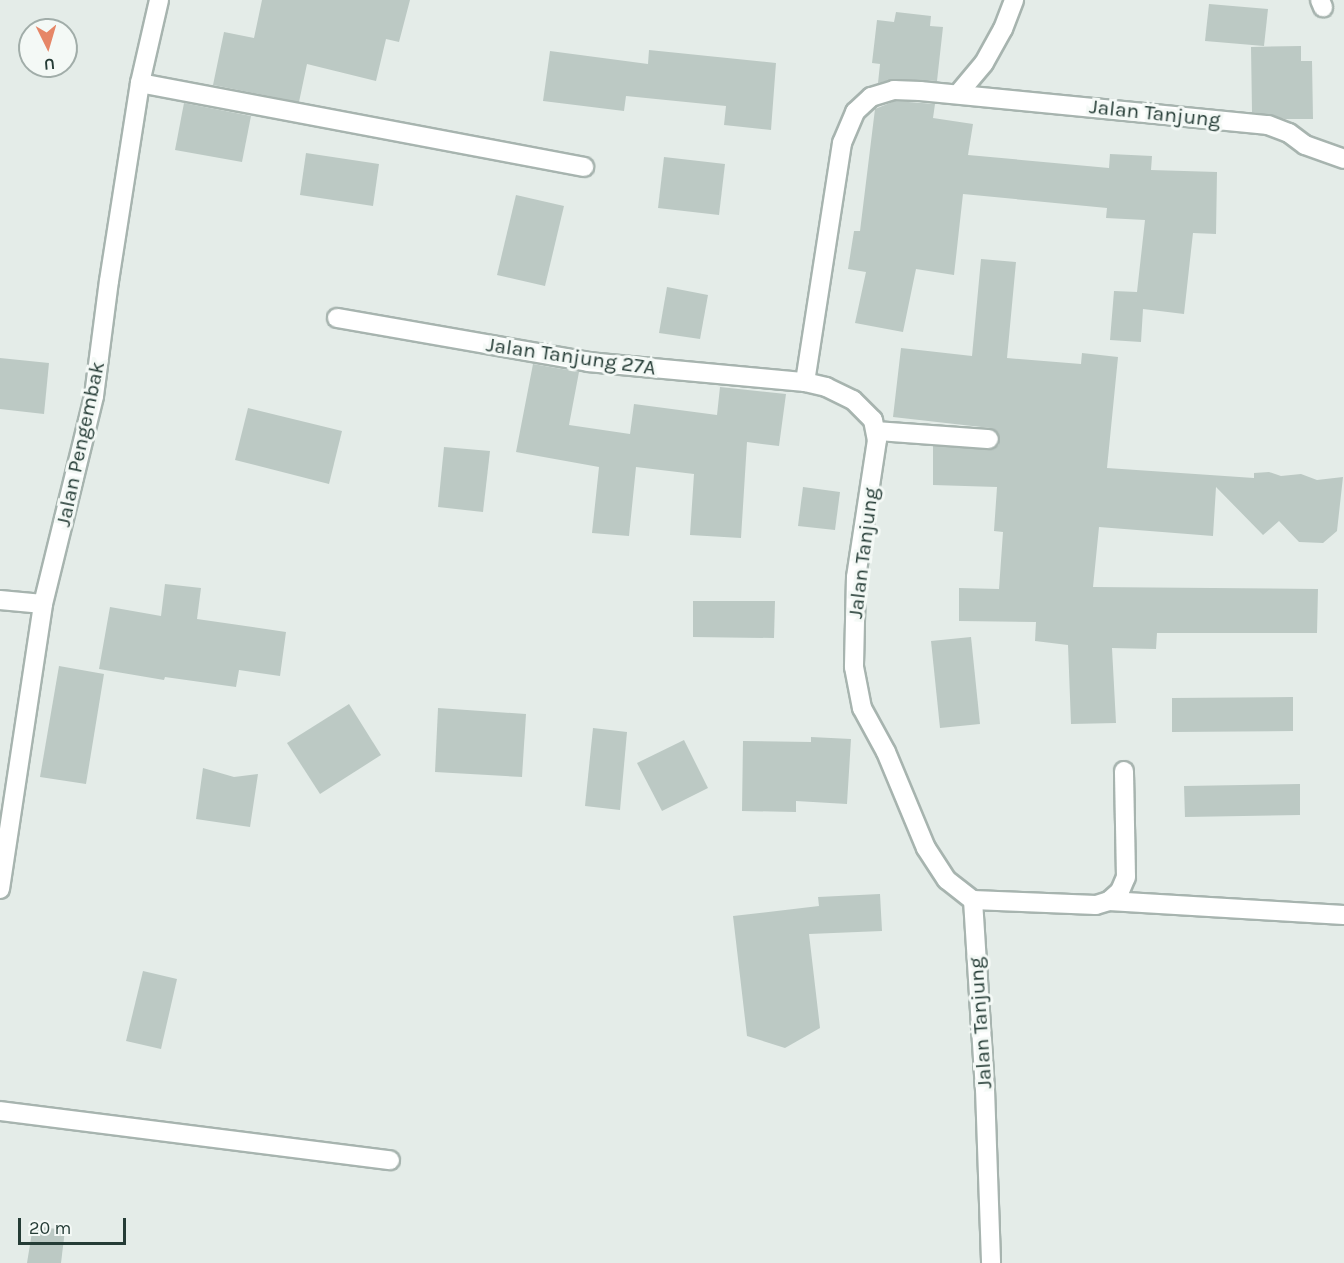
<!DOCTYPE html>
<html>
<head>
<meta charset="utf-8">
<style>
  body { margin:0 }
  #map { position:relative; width:1344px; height:1263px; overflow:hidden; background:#e4ece8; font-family:Karla,sans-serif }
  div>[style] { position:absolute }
  .building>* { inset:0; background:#bcc9c4 }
  .roads { filter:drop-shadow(2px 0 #a7b4af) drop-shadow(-2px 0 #a7b4af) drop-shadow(0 2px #a7b4af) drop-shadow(0 -2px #a7b4af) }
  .minor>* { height:18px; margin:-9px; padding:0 9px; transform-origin:9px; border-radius:9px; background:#fff }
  span { translate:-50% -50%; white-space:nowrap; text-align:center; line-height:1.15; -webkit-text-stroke:6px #f4f9f6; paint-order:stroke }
  .street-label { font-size:21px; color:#253c36 }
  .north { position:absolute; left:18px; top:18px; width:60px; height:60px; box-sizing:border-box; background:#f4f9f6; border:2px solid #a1ada9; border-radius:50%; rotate:175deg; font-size:16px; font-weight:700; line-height:24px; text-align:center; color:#253c36 }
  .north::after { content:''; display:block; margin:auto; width:21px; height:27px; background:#e68667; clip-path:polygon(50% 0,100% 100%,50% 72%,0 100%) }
  .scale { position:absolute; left:18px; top:1218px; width:108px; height:27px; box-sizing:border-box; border:3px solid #253c36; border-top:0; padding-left:8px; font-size:18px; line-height:21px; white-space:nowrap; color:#253c36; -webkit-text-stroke:4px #f4f9f6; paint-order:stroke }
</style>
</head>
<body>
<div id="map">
  <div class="building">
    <i style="clip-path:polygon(262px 0,410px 0,399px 42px,386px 39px,376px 81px,307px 64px,299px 102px,213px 85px,224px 32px,254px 38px)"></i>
    <i style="clip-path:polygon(1209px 4px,1268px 9px,1264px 46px,1205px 41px)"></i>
    <i style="clip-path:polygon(896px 12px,931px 16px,930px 26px,943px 27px,937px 81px,894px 79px,878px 83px,880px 64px,872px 63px,877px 20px,894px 22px)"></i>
    <i style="clip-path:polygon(1301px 46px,1301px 61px,1312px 61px,1313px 119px,1285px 119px,1252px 112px,1251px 47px)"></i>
    <i style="clip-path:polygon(649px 50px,776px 63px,771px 130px,724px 125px,726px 106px,626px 96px,624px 111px,543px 101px,550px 51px,648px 64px)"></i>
    <i style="clip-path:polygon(895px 101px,935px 104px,933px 118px,973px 124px,968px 155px,1109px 168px,1110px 154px,1152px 156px,1151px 170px,1217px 172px,1216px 234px,1193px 233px,1184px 314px,1143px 309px,1141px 342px,1110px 340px,1114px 291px,1137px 292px,1145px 220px,1106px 218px,1107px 208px,963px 194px,954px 275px,916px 269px,903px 332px,855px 323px,866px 272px,848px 269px,854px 231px,860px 231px,875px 109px)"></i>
    <i style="clip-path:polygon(184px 103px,251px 116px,242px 162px,175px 150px)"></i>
    <i style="clip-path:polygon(306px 153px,379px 164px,373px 206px,300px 195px)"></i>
    <i style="clip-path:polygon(664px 157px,725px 164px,719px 215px,658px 208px)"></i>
    <i style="clip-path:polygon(516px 195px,564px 206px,545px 286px,497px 275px)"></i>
    <i style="clip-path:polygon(981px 259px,1016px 262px,1007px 358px,1081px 364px,1082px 353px,1118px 357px,1107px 468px,1254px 478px,1254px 473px,1269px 472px,1281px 476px,1301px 474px,1317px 480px,1343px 477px,1337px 531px,1323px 543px,1299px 542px,1279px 521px,1263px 535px,1216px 487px,1213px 536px,1099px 527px,1093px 587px,1318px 589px,1317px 633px,1157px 633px,1156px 649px,1112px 648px,1116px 723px,1071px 724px,1068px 645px,1035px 641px,1036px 622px,959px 621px,959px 588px,999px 589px,1003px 532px,994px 531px,997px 487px,933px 485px,933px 446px,989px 450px,999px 445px,999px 435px,990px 428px,893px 417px,901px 348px,972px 356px)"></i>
    <i style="clip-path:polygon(667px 287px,708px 295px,700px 339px,659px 333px)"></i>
    <i style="clip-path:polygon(0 358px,49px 363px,44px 414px,0 409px)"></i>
    <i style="clip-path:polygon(533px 364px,579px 372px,569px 425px,630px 434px,634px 404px,717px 415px,720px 387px,786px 394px,779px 446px,747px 442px,741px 538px,690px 535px,694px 474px,636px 467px,629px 536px,592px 533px,599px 467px,516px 452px)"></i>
    <i style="clip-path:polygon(248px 408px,342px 431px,329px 484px,235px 460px)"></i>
    <i style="clip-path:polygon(444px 447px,490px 451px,483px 512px,438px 507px)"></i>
    <i style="clip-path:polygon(803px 487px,840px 492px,835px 530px,798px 526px)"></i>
    <i style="clip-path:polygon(165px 584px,201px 588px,197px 619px,286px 632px,280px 676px,239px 670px,236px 687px,165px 677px,164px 680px,99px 669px,110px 607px,161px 616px)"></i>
    <i style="clip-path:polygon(693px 601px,775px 601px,774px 638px,693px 637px)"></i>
    <i style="clip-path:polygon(971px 637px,980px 724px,940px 728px,931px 641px)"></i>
    <i style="clip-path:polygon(59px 666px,104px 674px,86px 784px,40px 777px)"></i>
    <i style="clip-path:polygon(1293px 697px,1293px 731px,1172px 732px,1172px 698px)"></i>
    <i style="clip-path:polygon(349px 704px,381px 755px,320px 794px,287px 743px)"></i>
    <i style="clip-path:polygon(438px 708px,526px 714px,522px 777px,435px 772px)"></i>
    <i style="clip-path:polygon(593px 728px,627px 732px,620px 810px,585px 806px)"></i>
    <i style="clip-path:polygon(811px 737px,851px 739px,847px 804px,796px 801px,796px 812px,742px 811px,743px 741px,811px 742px)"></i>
    <i style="clip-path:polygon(684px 740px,708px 788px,662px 811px,637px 763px)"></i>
    <i style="clip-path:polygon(203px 768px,234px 777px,258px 774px,250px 827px,196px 819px)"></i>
    <i style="clip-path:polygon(1300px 784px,1300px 815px,1185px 817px,1184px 786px)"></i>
    <i style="clip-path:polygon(880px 894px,882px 931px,809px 934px,820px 1028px,785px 1048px,747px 1036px,733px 916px,819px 906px,818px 897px)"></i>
    <i style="clip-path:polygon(143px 971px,177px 979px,161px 1049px,126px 1041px)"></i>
    <i style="clip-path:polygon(33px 1226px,65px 1230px,61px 1263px,27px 1263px)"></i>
  </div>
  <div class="roads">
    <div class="minor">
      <i style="left:1320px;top:0;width:8px;rotate:67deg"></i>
      <i style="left:140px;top:83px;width:452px;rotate:10.7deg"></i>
      <i style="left:958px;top:94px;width:40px;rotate:-50deg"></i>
      <i style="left:984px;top:63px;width:39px;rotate:-61deg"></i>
      <i style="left:1003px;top:29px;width:31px;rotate:-69deg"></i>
      <i style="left:337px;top:318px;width:255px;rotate:9.9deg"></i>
      <i style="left:588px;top:362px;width:218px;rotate:5.3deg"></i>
      <i style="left:805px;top:382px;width:22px;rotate:13deg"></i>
      <i style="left:826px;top:387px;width:30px;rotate:26deg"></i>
      <i style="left:853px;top:400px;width:28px;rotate:45deg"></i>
      <i style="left:873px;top:420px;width:20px;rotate:79deg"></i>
      <i style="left:877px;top:440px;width:139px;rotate:98.7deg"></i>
      <i style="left:856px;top:577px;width:90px;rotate:91.3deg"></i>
      <i style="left:854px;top:667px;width:42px;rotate:79deg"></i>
      <i style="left:862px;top:708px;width:50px;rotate:61.4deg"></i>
      <i style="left:886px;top:752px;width:104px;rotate:67.4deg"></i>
      <i style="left:926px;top:848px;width:38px;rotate:57deg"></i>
      <i style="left:947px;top:880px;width:33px;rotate:38deg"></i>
      <i style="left:973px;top:900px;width:189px;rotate:86.4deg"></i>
      <i style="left:985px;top:1089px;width:174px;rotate:88deg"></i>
      <i style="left:805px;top:382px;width:242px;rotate:-81.2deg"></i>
      <i style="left:842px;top:143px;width:34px;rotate:-67deg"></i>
      <i style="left:855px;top:112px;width:22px;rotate:-43deg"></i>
      <i style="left:871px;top:97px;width:24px;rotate:-17deg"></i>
      <i style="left:894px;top:90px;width:26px;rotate:2deg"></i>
      <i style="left:920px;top:91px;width:350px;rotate:5.6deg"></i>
      <i style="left:1268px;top:125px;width:22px;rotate:21deg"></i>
      <i style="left:1289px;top:133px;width:20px;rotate:37deg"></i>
      <i style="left:1305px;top:145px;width:41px;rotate:19.7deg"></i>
      <i style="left:877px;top:431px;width:112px;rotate:4.1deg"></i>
      <i style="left:0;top:600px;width:43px;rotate:5.3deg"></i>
      <i style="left:0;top:889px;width:288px;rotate:-81.4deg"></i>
      <i style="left:43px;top:604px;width:214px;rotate:-76.2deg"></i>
      <i style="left:94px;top:396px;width:116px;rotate:-82.6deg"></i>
      <i style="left:109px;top:281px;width:200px;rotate:-81.1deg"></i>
      <i style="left:140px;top:83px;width:85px;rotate:-77.1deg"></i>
      <i style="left:973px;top:900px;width:123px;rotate:2.3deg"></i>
      <i style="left:1096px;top:905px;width:14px;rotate:-17deg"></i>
      <i style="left:1109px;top:901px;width:15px;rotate:-42deg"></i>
      <i style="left:1120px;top:891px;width:15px;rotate:-67deg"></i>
      <i style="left:1126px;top:877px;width:106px;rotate:-91.1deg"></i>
      <i style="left:1109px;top:901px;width:235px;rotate:3.4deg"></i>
      <i style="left:0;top:1111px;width:393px;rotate:7.2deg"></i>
    </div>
  </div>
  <div class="street-label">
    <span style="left:1155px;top:113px;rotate:6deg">Jalan Tanjung</span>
    <span style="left:571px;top:356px;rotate:8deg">Jalan Tanjung 27A</span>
    <span style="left:80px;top:444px;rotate:-78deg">Jalan Pengembak</span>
    <span style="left:863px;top:553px;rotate:-83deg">Jalan Tanjung</span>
    <span style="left:980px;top:1023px;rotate:-94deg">Jalan Tanjung</span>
  </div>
  <div class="north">U</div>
  <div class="scale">20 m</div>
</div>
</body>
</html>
